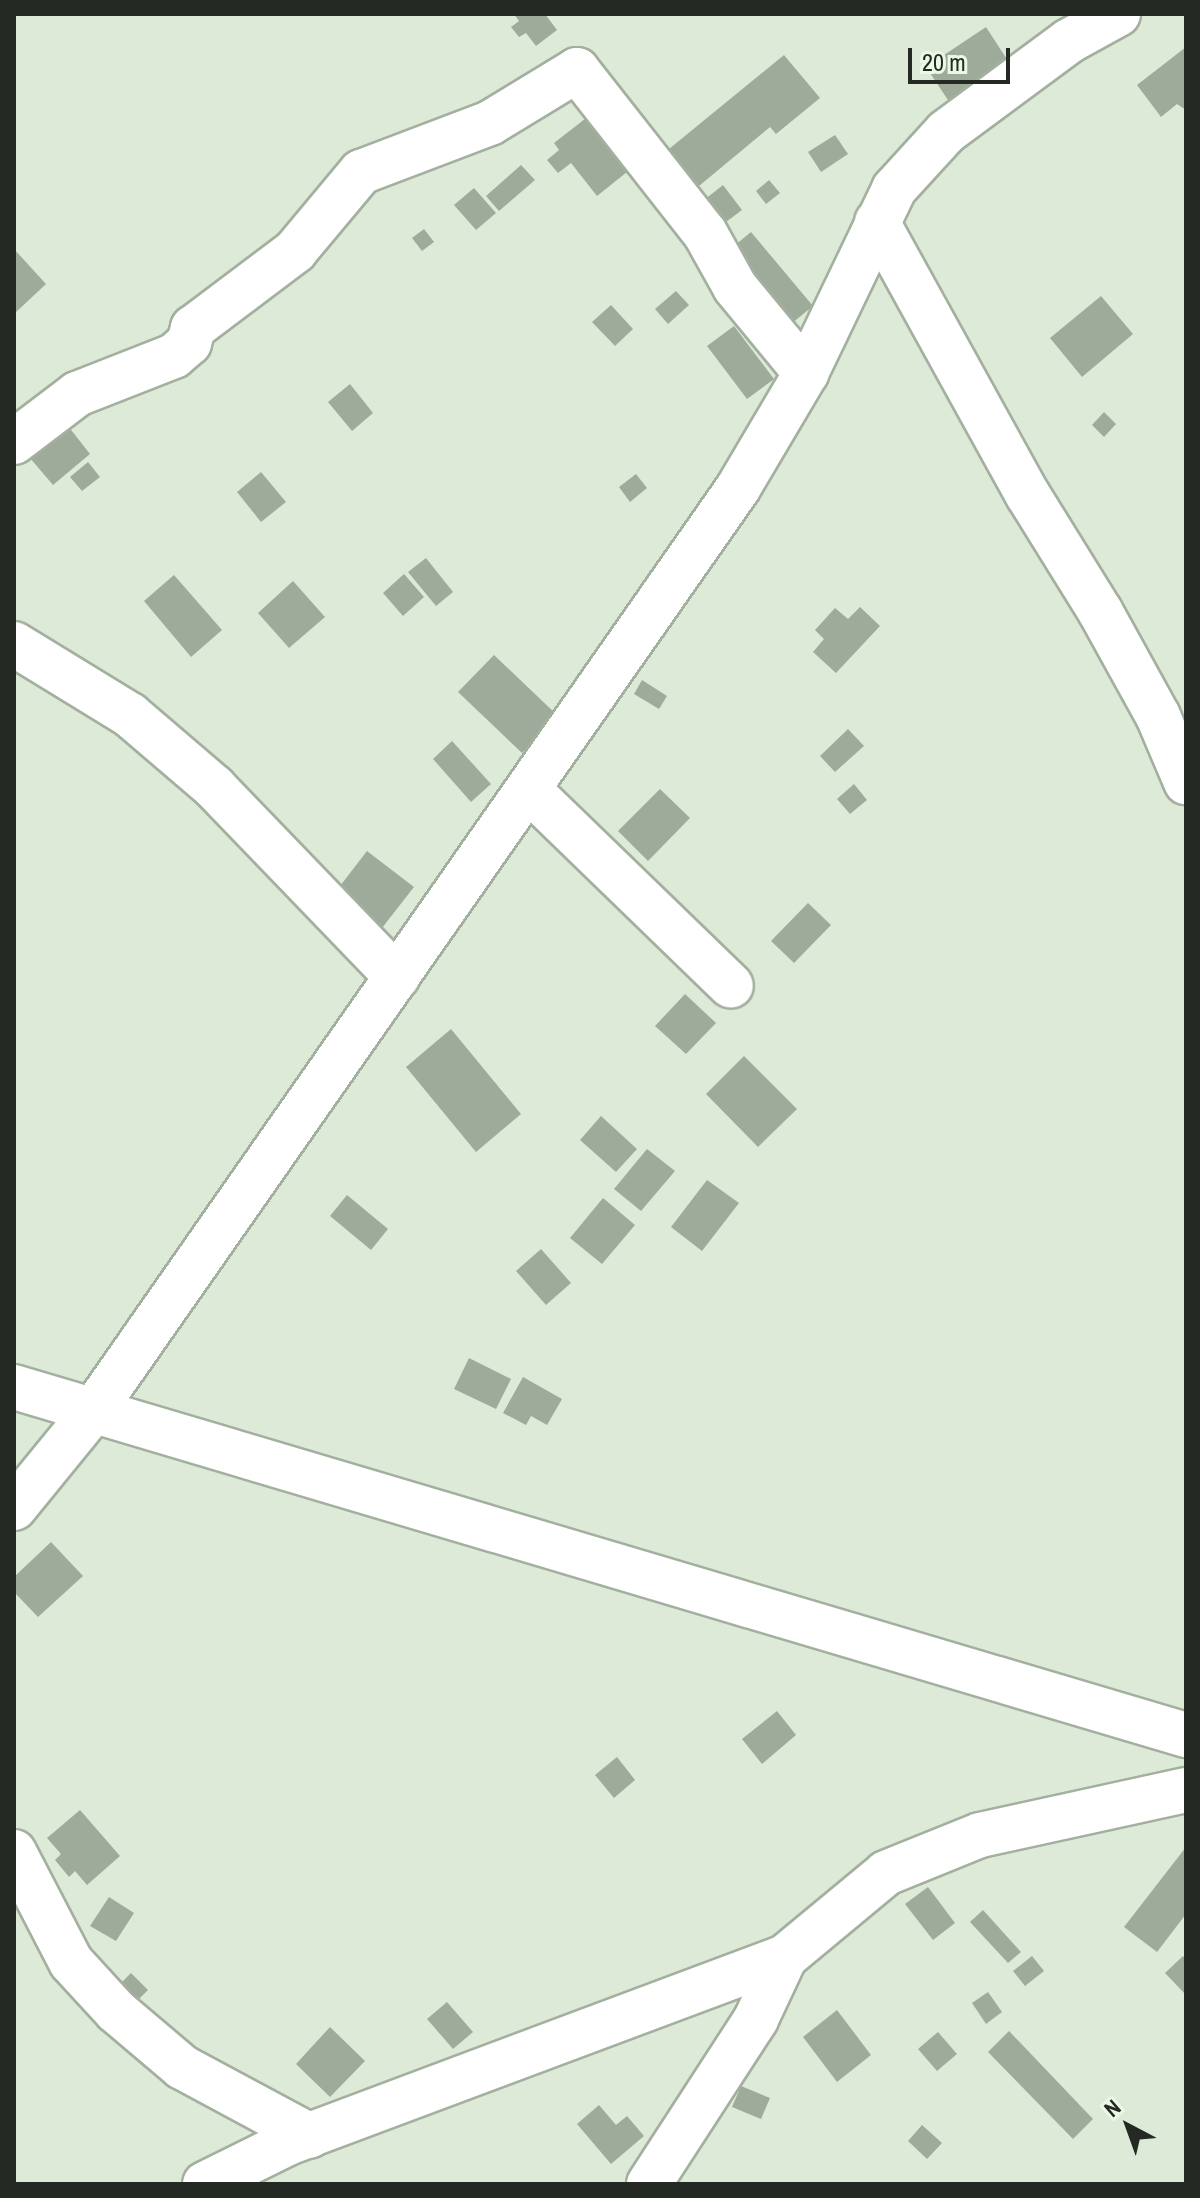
<!DOCTYPE html>
<html>
<head>
<meta charset="utf-8">
<style>
  body { margin:0 }
  #map { position:relative; width:1200px; height:2198px; overflow:hidden; background:#deead8; font-family:"Archivo Narrow",sans-serif }
  div>[style] { position:absolute }
  .building>* { inset:0; background:#9fab9a }
  .roads { filter:drop-shadow(2px 0 #a4b09f) drop-shadow(-2px 0 #a4b09f) drop-shadow(0 2px #a4b09f) drop-shadow(0 -2px #a4b09f) }
  .minor>* { height:44px; margin:-22px; padding:0 22px; transform-origin:22px; border-radius:22px; background:#fff }
  span { translate:-50% -50%; white-space:nowrap; text-align:center; line-height:1.15; -webkit-text-stroke:8px #ebf8e6; paint-order:stroke }
  .frame { position:absolute; inset:0; border:16px solid #252923; pointer-events:none }
  .north { position:absolute; left:1088px; top:2086px; width:80px; height:80px; -webkit-text-stroke:6px #ebf8e6; paint-order:stroke; rotate:319deg; font-size:22px; font-weight:700; line-height:32px; text-align:center; color:#252923 }
  .north::after { content:''; display:block; margin:auto; width:28px; height:36px; background:#252923; clip-path:polygon(50% 0,100% 100%,50% 72%,0 100%) }
  .scale { position:absolute; left:908px; top:48px; width:102px; height:36px; box-sizing:border-box; border:4px solid #252923; border-top:0; padding-left:10px; font-size:24px; line-height:28px; white-space:nowrap; color:#252923; -webkit-text-stroke:6px #ebf8e6; paint-order:stroke }
</style>
</head>
<body>
<div id="map">
  <div class="building">
    <i style="clip-path:polygon(514px 14px,545px 14px,557px 30px,536px 46px,526px 33px,519px 37px,511px 27px,519px 21px)"></i>
    <i style="clip-path:polygon(986px 27px,1010px 64px,950px 103px,926px 67px)"></i>
    <i style="clip-path:polygon(1186px 47px,1186px 110px,1177px 104px,1161px 117px,1137px 85px)"></i>
    <i style="clip-path:polygon(784px 55px,820px 98px,776px 134px,770px 127px,699px 186px,669px 149px)"></i>
    <i style="clip-path:polygon(590px 115px,632px 168px,597px 196px,571px 163px,558px 173px,547px 160px,559px 150px,554px 143px)"></i>
    <i style="clip-path:polygon(835px 135px,848px 154px,821px 172px,808px 152px)"></i>
    <i style="clip-path:polygon(521px 165px,535px 180px,499px 211px,486px 196px)"></i>
    <i style="clip-path:polygon(769px 180px,780px 193px,766px 204px,756px 191px)"></i>
    <i style="clip-path:polygon(723px 185px,742px 210px,722px 225px,704px 200px)"></i>
    <i style="clip-path:polygon(474px 188px,496px 213px,476px 230px,454px 205px)"></i>
    <i style="clip-path:polygon(424px 229px,434px 242px,422px 251px,412px 238px)"></i>
    <i style="clip-path:polygon(751px 232px,813px 306px,785px 329px,723px 255px)"></i>
    <i style="clip-path:polygon(14px 249px,46px 284px,14px 314px)"></i>
    <i style="clip-path:polygon(676px 291px,689px 305px,668px 324px,655px 309px)"></i>
    <i style="clip-path:polygon(1101px 296px,1133px 334px,1082px 377px,1050px 338px)"></i>
    <i style="clip-path:polygon(611px 305px,633px 329px,615px 346px,592px 322px)"></i>
    <i style="clip-path:polygon(734px 326px,774px 379px,747px 399px,707px 346px)"></i>
    <i style="clip-path:polygon(350px 384px,373px 413px,352px 431px,328px 402px)"></i>
    <i style="clip-path:polygon(1104px 412px,1116px 424px,1104px 437px,1092px 425px)"></i>
    <i style="clip-path:polygon(68px 426px,90px 454px,53px 485px,30px 458px)"></i>
    <i style="clip-path:polygon(88px 462px,100px 477px,82px 491px,70px 477px)"></i>
    <i style="clip-path:polygon(261px 472px,286px 502px,261px 522px,237px 492px)"></i>
    <i style="clip-path:polygon(636px 474px,647px 488px,630px 502px,619px 487px)"></i>
    <i style="clip-path:polygon(426px 558px,453px 592px,436px 606px,408px 572px)"></i>
    <i style="clip-path:polygon(404px 574px,424px 597px,403px 616px,383px 593px)"></i>
    <i style="clip-path:polygon(174px 575px,222px 630px,191px 657px,144px 601px)"></i>
    <i style="clip-path:polygon(293px 581px,325px 617px,289px 648px,258px 613px)"></i>
    <i style="clip-path:polygon(860px 607px,880px 626px,836px 673px,813px 652px,824px 639px,815px 630px,835px 608px,848px 619px)"></i>
    <i style="clip-path:polygon(494px 655px,558px 716px,522px 753px,458px 692px)"></i>
    <i style="clip-path:polygon(642px 680px,667px 696px,659px 709px,634px 694px)"></i>
    <i style="clip-path:polygon(848px 729px,864px 746px,835px 772px,820px 756px)"></i>
    <i style="clip-path:polygon(452px 741px,491px 784px,471px 802px,433px 759px)"></i>
    <i style="clip-path:polygon(854px 784px,867px 800px,850px 814px,837px 799px)"></i>
    <i style="clip-path:polygon(660px 789px,690px 818px,648px 861px,618px 831px)"></i>
    <i style="clip-path:polygon(367px 851px,414px 887px,382px 928px,356px 908px,330px 899px)"></i>
    <i style="clip-path:polygon(808px 903px,831px 925px,794px 963px,771px 941px)"></i>
    <i style="clip-path:polygon(685px 994px,716px 1023px,686px 1054px,655px 1026px)"></i>
    <i style="clip-path:polygon(451px 1029px,521px 1114px,476px 1152px,406px 1067px)"></i>
    <i style="clip-path:polygon(744px 1056px,797px 1109px,758px 1147px,706px 1094px)"></i>
    <i style="clip-path:polygon(601px 1116px,637px 1149px,616px 1172px,580px 1140px)"></i>
    <i style="clip-path:polygon(647px 1149px,675px 1171px,641px 1211px,614px 1189px)"></i>
    <i style="clip-path:polygon(707px 1180px,739px 1203px,702px 1251px,671px 1227px)"></i>
    <i style="clip-path:polygon(347px 1195px,388px 1229px,371px 1250px,330px 1216px)"></i>
    <i style="clip-path:polygon(603px 1198px,635px 1225px,602px 1264px,570px 1238px)"></i>
    <i style="clip-path:polygon(541px 1249px,571px 1283px,546px 1305px,516px 1271px)"></i>
    <i style="clip-path:polygon(469px 1358px,511px 1379px,496px 1409px,454px 1389px)"></i>
    <i style="clip-path:polygon(523px 1377px,562px 1399px,547px 1425px,531px 1416px,526px 1425px,503px 1413px)"></i>
    <i style="clip-path:polygon(51px 1542px,83px 1576px,38px 1617px,14px 1592px,14px 1577px)"></i>
    <i style="clip-path:polygon(777px 1711px,796px 1735px,762px 1764px,742px 1739px)"></i>
    <i style="clip-path:polygon(617px 1757px,635px 1780px,614px 1798px,595px 1775px)"></i>
    <i style="clip-path:polygon(80px 1810px,120px 1856px,87px 1885px,75px 1871px,69px 1877px,55px 1860px,61px 1854px,47px 1838px)"></i>
    <i style="clip-path:polygon(1186px 1847px,1186px 1914px,1157px 1952px,1124px 1927px)"></i>
    <i style="clip-path:polygon(928px 1887px,955px 1923px,933px 1940px,905px 1904px)"></i>
    <i style="clip-path:polygon(109px 1897px,134px 1913px,116px 1941px,90px 1926px)"></i>
    <i style="clip-path:polygon(983px 1910px,1021px 1952px,1008px 1963px,970px 1922px)"></i>
    <i style="clip-path:polygon(1032px 1956px,1044px 1971px,1025px 1986px,1013px 1971px)"></i>
    <i style="clip-path:polygon(1183px 1956px,1186px 1960px,1186px 1995px,1165px 1973px)"></i>
    <i style="clip-path:polygon(131px 1973px,148px 1990px,132px 2006px,115px 1989px)"></i>
    <i style="clip-path:polygon(988px 1992px,1002px 2012px,986px 2024px,972px 2003px)"></i>
    <i style="clip-path:polygon(447px 2002px,473px 2032px,453px 2049px,427px 2019px)"></i>
    <i style="clip-path:polygon(837px 2010px,871px 2055px,837px 2082px,803px 2037px)"></i>
    <i style="clip-path:polygon(330px 2027px,365px 2061px,330px 2097px,296px 2064px)"></i>
    <i style="clip-path:polygon(1009px 2031px,1093px 2119px,1073px 2139px,988px 2052px)"></i>
    <i style="clip-path:polygon(938px 2032px,957px 2054px,937px 2071px,918px 2049px)"></i>
    <i style="clip-path:polygon(741px 2086px,770px 2098px,761px 2119px,732px 2107px)"></i>
    <i style="clip-path:polygon(599px 2105px,616px 2125px,627px 2116px,644px 2136px,611px 2164px,577px 2124px)"></i>
    <i style="clip-path:polygon(922px 2125px,942px 2143px,927px 2159px,908px 2141px)"></i>
  </div>
  <div class="roads">
    <div class="minor">
      <i style="left:877px;top:222px;width:312px;rotate:61.1deg"></i>
      <i style="left:1028px;top:495px;width:137px;rotate:58.2deg"></i>
      <i style="left:1100px;top:611px;width:120px;rotate:61.1deg"></i>
      <i style="left:1158px;top:716px;width:72px;rotate:67deg"></i>
      <i style="left:14px;top:442px;width:79px;rotate:-37.3deg"></i>
      <i style="left:77px;top:394px;width:104px;rotate:-21.4deg"></i>
      <i style="left:174px;top:356px;width:20px;rotate:-41deg"></i>
      <i style="left:189px;top:343px;width:16px;rotate:-75deg"></i>
      <i style="left:193px;top:328px;width:128px;rotate:-37deg"></i>
      <i style="left:295px;top:251px;width:103px;rotate:-50.1deg"></i>
      <i style="left:361px;top:172px;width:138px;rotate:-20.8deg"></i>
      <i style="left:490px;top:123px;width:102px;rotate:-31.3deg"></i>
      <i style="left:577px;top:70px;width:207px;rotate:51.9deg"></i>
      <i style="left:705px;top:233px;width:62px;rotate:60.9deg"></i>
      <i style="left:735px;top:287px;width:112px;rotate:50.5deg"></i>
      <i style="left:14px;top:644px;width:136px;rotate:31.5deg"></i>
      <i style="left:130px;top:715px;width:111px;rotate:40.6deg"></i>
      <i style="left:214px;top:787px;width:264px;rotate:46.1deg"></i>
      <i style="left:529px;top:790px;width:281px;rotate:44.1deg"></i>
      <i style="left:14px;top:1387px;width:1223px;rotate:16.54deg"></i>
      <i style="left:14px;top:1508px;width:125px;rotate:-50.8deg"></i>
      <i style="left:93px;top:1411px;width:1126px;rotate:-55.05deg"></i>
      <i style="left:738px;top:488px;width:134px;rotate:-59.4deg"></i>
      <i style="left:806px;top:373px;width:204px;rotate:-64.4deg"></i>
      <i style="left:894px;top:189px;width:77px;rotate:-47.6deg"></i>
      <i style="left:946px;top:132px;width:153px;rotate:-36.5deg"></i>
      <i style="left:1069px;top:41px;width:56px;rotate:-28.9deg"></i>
      <i style="left:14px;top:1852px;width:124px;rotate:62.6deg"></i>
      <i style="left:71px;top:1962px;width:67px;rotate:47.4deg"></i>
      <i style="left:116px;top:2011px;width:87px;rotate:40.3deg"></i>
      <i style="left:182px;top:2067px;width:145px;rotate:28.3deg"></i>
      <i style="left:205px;top:2184px;width:93px;rotate:-26.3deg"></i>
      <i style="left:288px;top:2143px;width:531px;rotate:-20.52deg"></i>
      <i style="left:785px;top:1957px;width:131px;rotate:-39.7deg"></i>
      <i style="left:886px;top:1873px;width:101px;rotate:-22deg"></i>
      <i style="left:980px;top:1835px;width:211px;rotate:-12.3deg"></i>
      <i style="left:649px;top:2184px;width:197px;rotate:-57deg"></i>
      <i style="left:756px;top:2019px;width:68px;rotate:-64.9deg"></i>
    </div>
  </div>
  <div class="frame"></div>
  <div class="north">N</div>
  <div class="scale">20 m</div>
</div>
</body>
</html>
